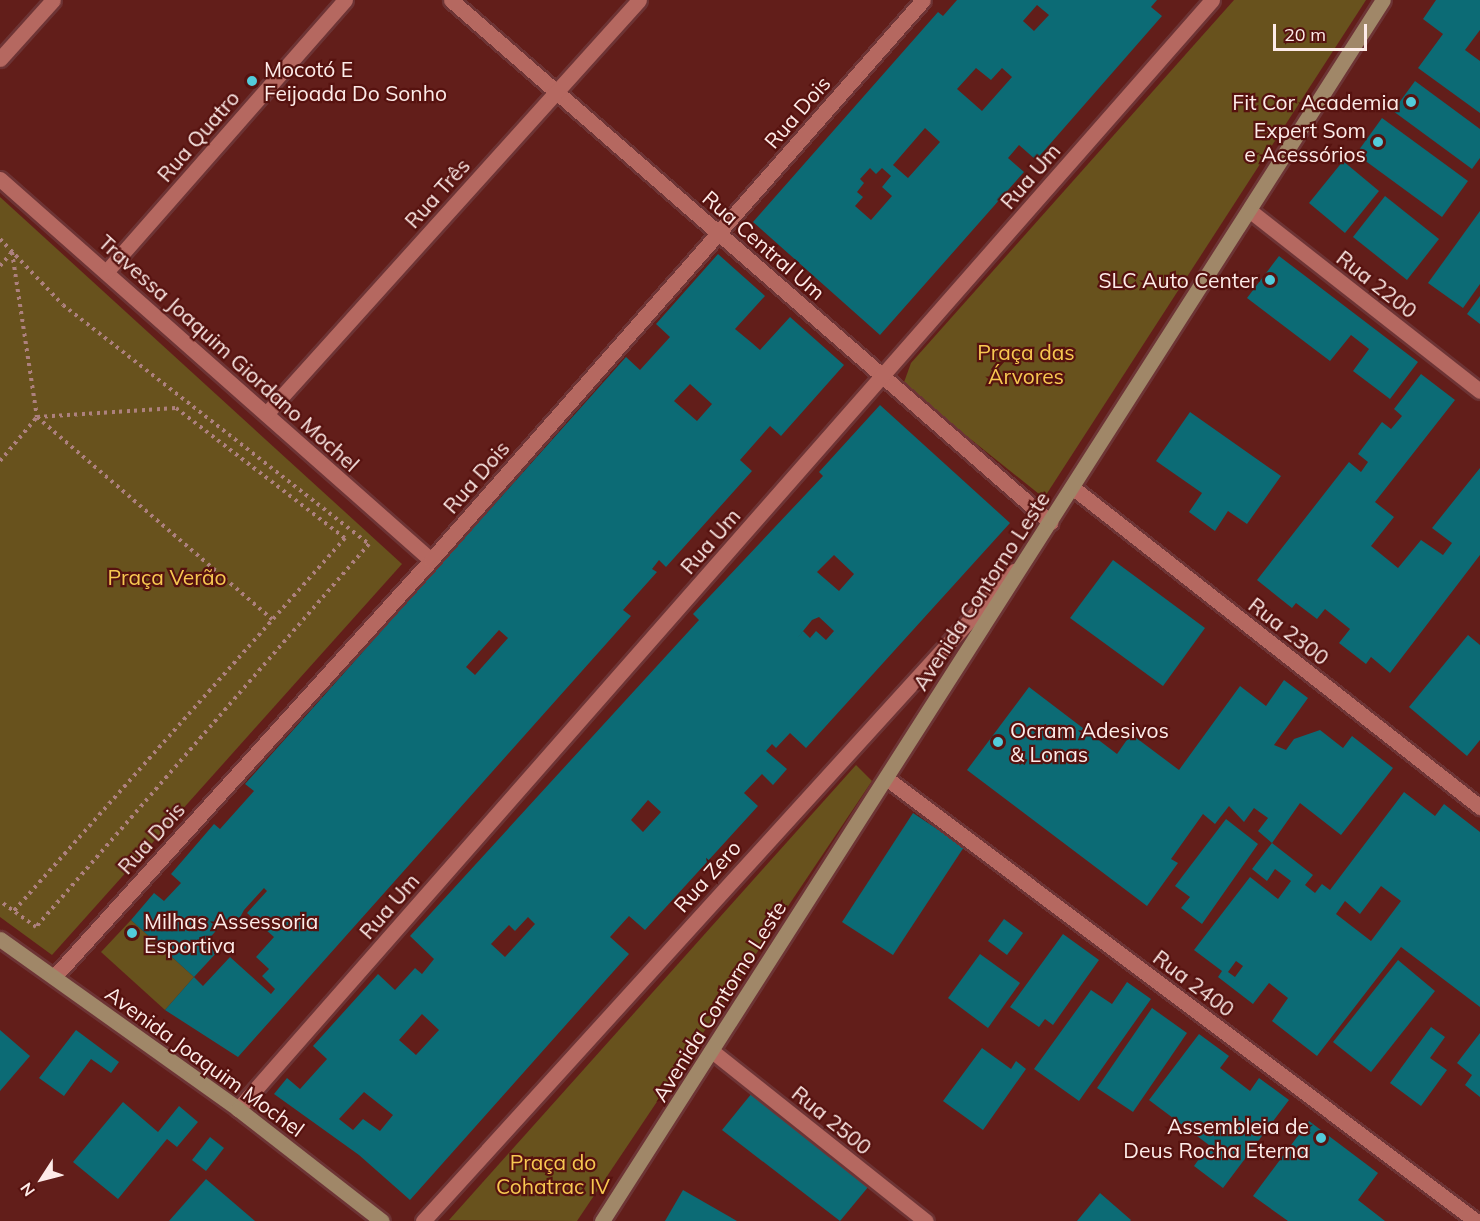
<!DOCTYPE html>
<html>
<head>
<meta charset="utf-8">
<style>
  body { margin:0 }
  #map { position:relative; width:1480px; height:1221px; overflow:hidden; background:#621e1a; font-family:Mulish,sans-serif }
  div>[style] { position:absolute }
  .green>* { inset:0; background:#68521d }
  .building>* { inset:0; background:#0c6b75 }
  .path>* { height:4px; margin-top:-2px; transform-origin:0; background:repeating-linear-gradient(90deg,#ad817e 0 3px,transparent 0 7.5px) }
  .roads { filter:drop-shadow(2px 0 #6d3435) drop-shadow(-2px 0 #6d3435) drop-shadow(0 2px #6d3435) drop-shadow(0 -2px #6d3435) }
  .minor>* { height:15px; margin:-7.5px; padding:0 7.5px; transform-origin:7.5px; border-radius:7.5px; background:#b56860 }
  .secondary>* { height:15px; margin:-7.5px; padding:0 7.5px; transform-origin:7.5px; border-radius:7.5px; background:#a08768 }
  .dots>* { width:16px; height:16px; translate:-50% -50%; box-sizing:border-box; border:3px solid #56120f; border-radius:50% }
  span { translate:-50% -50%; white-space:nowrap; text-align:center; line-height:1.15; -webkit-text-stroke:4.5px #56120f; paint-order:stroke }
  .poi-label { font-size:21px; color:#fdebe8 }
  .left { translate:0 -50%; text-align:left }
  .right { translate:-100% -50%; text-align:right }
  .street-label { font-size:21px; color:#fdebe8 }
  .park-label { font-size:21px; color:#f7c851 }
  .north { position:absolute; left:12px; top:1149px; width:60px; height:60px; -webkit-text-stroke:4px #56120f; paint-order:stroke; rotate:234deg; font-size:16px; font-weight:700; line-height:24px; text-align:center; color:#fdebe8 }
  .north::after { content:''; display:block; margin:auto; width:21px; height:27px; background:#fdebe8; clip-path:polygon(50% 0,100% 100%,50% 72%,0 100%) }
  .scale { position:absolute; left:1273px; top:24px; width:94px; height:27px; box-sizing:border-box; border:3px solid #fdebe8; border-top:0; padding-left:8px; font-size:18px; line-height:21px; white-space:nowrap; color:#fdebe8; -webkit-text-stroke:4px #56120f; paint-order:stroke }
</style>
</head>
<body>
<div id="map">
  <div class="green">
    <i style="clip-path:polygon(1234px 0,1366px 0,1044px 498px,903px 385px,911px 363px)"></i>
    <i style="clip-path:polygon(0 197px,402px 564px,52px 955px,0 917px)"></i>
    <i style="clip-path:polygon(856px 765px,872px 781px,577px 1221px,449px 1220px)"></i>
    <i style="clip-path:polygon(131px 920px,194px 977px,165px 1010px,101px 952px)"></i>
  </div>
  <div class="building">
    <i style="clip-path:polygon(evenodd,957px 0,1157px 0,1151px 7px,1162px 16px,1036px 160px,1019px 145px,1008px 158px,1024px 172px,880px 335px,753px 222px,938px 12px,943px 16px,957px 0,1037px 5px,1049px 15px,1034px 31px,1023px 21px,1037px 5px,957px 0,976px 68px,991px 80px,1002px 68px,1012px 77px,982px 111px,957px 89px,976px 68px,957px 0,925px 128px,940px 142px,908px 178px,893px 165px,925px 128px,957px 0,870px 168px,876px 174px,882px 168px,891px 176px,882px 187px,892px 196px,871px 220px,855px 206px,863px 197px,857px 192px,864px 183px,860px 179px,870px 168px)"></i>
    <i style="clip-path:polygon(1436px 0,1480px 0,1480px 30px,1465px 50px,1480px 61px,1480px 113px,1418px 68px,1443px 34px,1423px 19px)"></i>
    <i style="clip-path:polygon(1415px 81px,1480px 129px,1480px 158px,1472px 169px,1393px 111px)"></i>
    <i style="clip-path:polygon(1382px 118px,1468px 181px,1442px 217px,1356px 154px)"></i>
    <i style="clip-path:polygon(1343px 161px,1379px 191px,1345px 233px,1309px 203px)"></i>
    <i style="clip-path:polygon(1385px 196px,1439px 239px,1407px 280px,1353px 237px)"></i>
    <i style="clip-path:polygon(1480px 211px,1480px 284px,1463px 308px,1428px 283px)"></i>
    <i style="clip-path:polygon(evenodd,718px 254px,765px 296px,735px 329px,752px 343px,760px 350px,790px 317px,844px 365px,781px 436px,770px 426px,740px 460px,752px 471px,666px 567px,659px 560px,652px 569px,657px 572px,623px 610px,631px 616px,238px 1057px,165px 1010px,194px 977px,203px 986px,230px 957px,271px 994px,275px 989px,262px 976px,269px 969px,256px 957px,274px 937px,247px 913px,267px 891px,264px 888px,244px 910px,235px 927px,226px 919px,208px 940px,219px 950px,194px 977px,131px 920px,154px 893px,164px 901px,181px 883px,171px 874px,214px 824px,220px 829px,254px 791px,245px 784px,626px 357px,640px 370px,670px 337px,656px 324px,718px 254px,690px 384px,712px 404px,697px 421px,674px 401px,690px 384px,718px 254px,499px 630px,508px 638px,475px 675px,466px 667px,499px 630px)"></i>
    <i style="clip-path:polygon(1279px 256px,1418px 362px,1390px 399px,1353px 371px,1369px 349px,1351px 335px,1330px 361px,1247px 298px)"></i>
    <i style="clip-path:polygon(1480px 296px,1480px 324px,1467px 314px)"></i>
    <i style="clip-path:polygon(1421px 374px,1455px 400px,1375px 502px,1394px 517px,1371px 546px,1398px 568px,1421px 540px,1443px 555px,1452px 543px,1432px 528px,1480px 468px,1480px 555px,1390px 673px,1371px 657px,1366px 664px,1339px 643px,1350px 629px,1325px 609px,1317px 619px,1296px 603px,1292px 608px,1257px 580px,1349px 462px,1361px 472px,1368px 462px,1358px 454px,1382px 422px,1391px 429px,1402px 416px,1394px 409px)"></i>
    <i style="clip-path:polygon(evenodd,880px 405px,1010px 523px,806px 748px,790px 733px,776px 748px,772px 744px,766px 751px,787px 769px,773px 785px,762px 774px,744px 793px,758px 806px,645px 930px,629px 916px,610px 937px,629px 954px,410px 1200px,359px 1155px,274px 1094px,287px 1078px,300px 1089px,327px 1059px,313px 1046px,378px 974px,395px 990px,415px 968px,422px 974px,434px 959px,410px 936px,699px 620px,693px 614px,823px 476px,819px 472px,880px 405px,834px 555px,854px 574px,839px 591px,817px 572px,834px 555px,880px 405px,819px 617px,834px 631px,826px 640px,816px 631px,810px 638px,803px 631px,795px 641px,812px 620px,819px 617px,880px 405px,648px 800px,661px 812px,643px 832px,631px 820px,648px 800px,880px 405px,528px 917px,535px 924px,505px 957px,491px 944px,509px 925px,515px 931px,528px 917px,880px 405px,422px 1014px,439px 1030px,416px 1055px,399px 1040px,422px 1014px,880px 405px,364px 1092px,393px 1115px,380px 1131px,363px 1119px,353px 1130px,339px 1119px,364px 1092px)"></i>
    <i style="clip-path:polygon(1190px 412px,1281px 476px,1247px 524px,1228px 511px,1215px 531px,1189px 512px,1202px 493px,1156px 461px)"></i>
    <i style="clip-path:polygon(1113px 560px,1205px 628px,1163px 686px,1070px 618px)"></i>
    <i style="clip-path:polygon(1468px 635px,1480px 645px,1480px 740px,1467px 756px,1409px 707px)"></i>
    <i style="clip-path:polygon(1284px 680px,1308px 698px,1274px 745px,1286px 750px,1294px 739px,1320px 730px,1343px 748px,1352px 736px,1393px 768px,1341px 835px,1300px 803px,1272px 843px,1258px 831px,1268px 818px,1254px 808px,1244px 822px,1229px 806px,1215px 824px,1203px 814px,1171px 859px,1178px 863px,1147px 906px,967px 770px,1029px 687px,1117px 754px,1131px 734px,1179px 770px,1240px 686px,1266px 706px)"></i>
    <i style="clip-path:polygon(evenodd,1404px 792px,1435px 816px,1444px 804px,1480px 832px,1480px 1007px,1401px 947px,1317px 1056px,1272px 1021px,1288px 998px,1269px 983px,1253px 1004px,1218px 977px,1222px 971px,1194px 950px,1250px 877px,1278px 899px,1291px 881px,1275px 869px,1267px 881px,1252px 869px,1272px 843px,1313px 875px,1305px 885px,1315px 893px,1322px 884px,1330px 890px,1404px 792px,1381px 886px,1401px 901px,1371px 941px,1336px 914px,1345px 901px,1360px 914px,1381px 886px,1404px 792px,1236px 961px,1243px 966px,1235px 977px,1228px 972px,1236px 961px)"></i>
    <i style="clip-path:polygon(913px 813px,964px 847px,893px 955px,842px 922px)"></i>
    <i style="clip-path:polygon(1226px 819px,1258px 844px,1202px 924px,1181px 908px,1190px 897px,1175px 886px)"></i>
    <i style="clip-path:polygon(1004px 919px,1023px 933px,1007px 955px,988px 941px)"></i>
    <i style="clip-path:polygon(1063px 934px,1099px 960px,1053px 1025px,1045px 1019px,1039px 1027px,1010px 1007px)"></i>
    <i style="clip-path:polygon(980px 954px,1020px 983px,988px 1028px,948px 998px)"></i>
    <i style="clip-path:polygon(1398px 960px,1435px 991px,1371px 1072px,1333px 1042px)"></i>
    <i style="clip-path:polygon(1127px 982px,1151px 999px,1079px 1101px,1034px 1069px,1091px 990px,1112px 1004px)"></i>
    <i style="clip-path:polygon(1152px 1008px,1187px 1033px,1133px 1112px,1097px 1088px)"></i>
    <i style="clip-path:polygon(1431px 1027px,1445px 1037px,1430px 1058px,1447px 1070px,1421px 1106px,1390px 1083px)"></i>
    <i style="clip-path:polygon(0 1030px,30px 1056px,0 1091px)"></i>
    <i style="clip-path:polygon(76px 1030px,119px 1062px,111px 1073px,91px 1059px,64px 1096px,39px 1078px)"></i>
    <i style="clip-path:polygon(1480px 1033px,1480px 1097px,1465px 1085px,1472px 1075px,1457px 1063px)"></i>
    <i style="clip-path:polygon(1199px 1034px,1229px 1056px,1220px 1068px,1250px 1091px,1259px 1078px,1289px 1100px,1223px 1188px,1194px 1166px,1209px 1145px,1149px 1100px)"></i>
    <i style="clip-path:polygon(982px 1048px,1011px 1069px,1016px 1061px,1026px 1069px,983px 1130px,943px 1101px)"></i>
    <i style="clip-path:polygon(752px 1093px,869px 1186px,840px 1221px,722px 1130px)"></i>
    <i style="clip-path:polygon(123px 1102px,158px 1132px,179px 1106px,198px 1122px,177px 1147px,167px 1139px,118px 1199px,73px 1162px)"></i>
    <i style="clip-path:polygon(1309px 1121px,1378px 1173px,1358px 1200px,1385px 1221px,1288px 1221px,1253px 1196px)"></i>
    <i style="clip-path:polygon(210px 1137px,224px 1148px,206px 1171px,192px 1160px)"></i>
    <i style="clip-path:polygon(206px 1179px,255px 1221px,169px 1221px)"></i>
    <i style="clip-path:polygon(683px 1190px,737px 1221px,665px 1221px)"></i>
    <i style="clip-path:polygon(1100px 1193px,1131px 1220px,1130px 1221px,1077px 1221px)"></i>
  </div>
  <div class="path">
    <i style="left:0;top:239px;width:91px;rotate:46.3deg"></i>
    <i style="left:63px;top:305px;width:388px;rotate:38deg"></i>
    <i style="left:369px;top:544px;width:508px;rotate:131.01deg"></i>
    <i style="left:36px;top:927px;width:44px;rotate:-144.2deg"></i>
    <i style="left:12px;top:252px;width:167px;rotate:81.4deg"></i>
    <i style="left:37px;top:417px;width:310px;rotate:40.7deg"></i>
    <i style="left:0;top:266px;width:18px;rotate:-49deg"></i>
    <i style="left:0;top:461px;width:57px;rotate:-49.9deg"></i>
    <i style="left:37px;top:417px;width:139px;rotate:-3.7deg"></i>
    <i style="left:176px;top:408px;width:213px;rotate:37.6deg"></i>
    <i style="left:345px;top:538px;width:499px;rotate:131.6deg"></i>
  </div>
  <div class="roads">
    <div class="minor">
      <i style="left:451px;top:0;width:795px;rotate:41.07deg"></i>
      <i style="left:0;top:59px;width:79px;rotate:-48.1deg"></i>
      <i style="left:0;top:179px;width:575px;rotate:41.48deg"></i>
      <i style="left:1249px;top:210px;width:293px;rotate:38.1deg"></i>
      <i style="left:106px;top:272px;width:362px;rotate:-48.7deg"></i>
      <i style="left:266px;top:414px;width:557px;rotate:-47.98deg"></i>
      <i style="left:1072px;top:487px;width:519px;rotate:38.11deg"></i>
      <i style="left:886px;top:778px;width:738px;rotate:36.9deg"></i>
      <i style="left:54px;top:977px;width:562px;rotate:-47.88deg"></i>
      <i style="left:431px;top:560px;width:745px;rotate:-48.7deg"></i>
      <i style="left:712px;top:1051px;width:273px;rotate:38.5deg"></i>
      <i style="left:238px;top:1109px;width:1476px;rotate:-48.71deg"></i>
      <i style="left:423px;top:1221px;width:879px;rotate:-47.72deg"></i>
    </div>
    <div class="secondary">
      <i style="left:0;top:939px;width:292px;rotate:35.5deg"></i>
      <i style="left:238px;top:1109px;width:182px;rotate:37.9deg"></i>
      <i style="left:602px;top:1221px;width:1449px;rotate:-57.4deg"></i>
    </div>
  </div>
  <div class="dots">
    <i style="left:252px;top:81px;background:#53cbda"></i>
    <i style="left:1411px;top:102px;background:#53cbda"></i>
    <i style="left:1378px;top:142px;background:#53cbda"></i>
    <i style="left:1270px;top:280px;background:#53cbda"></i>
    <i style="left:998px;top:742px;background:#53cbda"></i>
    <i style="left:132px;top:933px;background:#53cbda"></i>
    <i style="left:1321px;top:1138px;background:#53cbda"></i>
  </div>
  <div class="poi-label">
    <span class="left" style="left:264px;top:81px">Mocotó E<br>Feijoada Do Sonho</span>
    <span class="right" style="left:1399px;top:102px">Fit Cor Academia</span>
    <span class="right" style="left:1366px;top:142px">Expert Som<br>e Acessórios</span>
    <span class="right" style="left:1258px;top:280px">SLC Auto Center</span>
    <span class="left" style="left:1010px;top:742px">Ocram Adesivos<br>&amp; Lonas</span>
    <span class="left" style="left:144px;top:933px">Milhas Assessoria<br>Esportiva</span>
    <span class="right" style="left:1309px;top:1138px">Assembleia de<br>Deus Rocha Eterna</span>
  </div>
  <div class="street-label">
    <span style="left:797px;top:112px;rotate:-49deg">Rua Dois</span>
    <span style="left:198px;top:136px;rotate:-49deg">Rua Quatro</span>
    <span style="left:1030px;top:176px;rotate:-49deg">Rua Um</span>
    <span style="left:437px;top:193px;rotate:-48deg">Rua Três</span>
    <span style="left:764px;top:245px;rotate:41deg">Rua Central Um</span>
    <span style="left:1377px;top:284px;rotate:38deg">Rua 2200</span>
    <span style="left:229px;top:353px;rotate:42deg">Travessa Joaquim Giordano Mochel</span>
    <span style="left:476px;top:477px;rotate:-49deg">Rua Dois</span>
    <span style="left:710px;top:541px;rotate:-49deg">Rua Um</span>
    <span style="left:981px;top:591px;rotate:-57deg">Avenida Contorno Leste</span>
    <span style="left:1289px;top:631px;rotate:38deg">Rua 2300</span>
    <span style="left:151px;top:838px;rotate:-48deg">Rua Dois</span>
    <span style="left:707px;top:876px;rotate:-48deg">Rua Zero</span>
    <span style="left:389px;top:906px;rotate:-49deg">Rua Um</span>
    <span style="left:1194px;top:983px;rotate:37deg">Rua 2400</span>
    <span style="left:719px;top:1001px;rotate:-58deg">Avenida Contorno Leste</span>
    <span style="left:205px;top:1061px;rotate:36deg">Avenida Joaquim Mochel</span>
    <span style="left:832px;top:1120px;rotate:39deg">Rua 2500</span>
  </div>
  <div class="park-label">
    <span style="left:1026px;top:364px">Praça das<br>Árvores</span>
    <span style="left:167px;top:577px">Praça Verão</span>
    <span style="left:553px;top:1174px">Praça do<br>Cohatrac IV</span>
  </div>
  <div class="north">N</div>
  <div class="scale">20 m</div>
</div>
</body>
</html>
